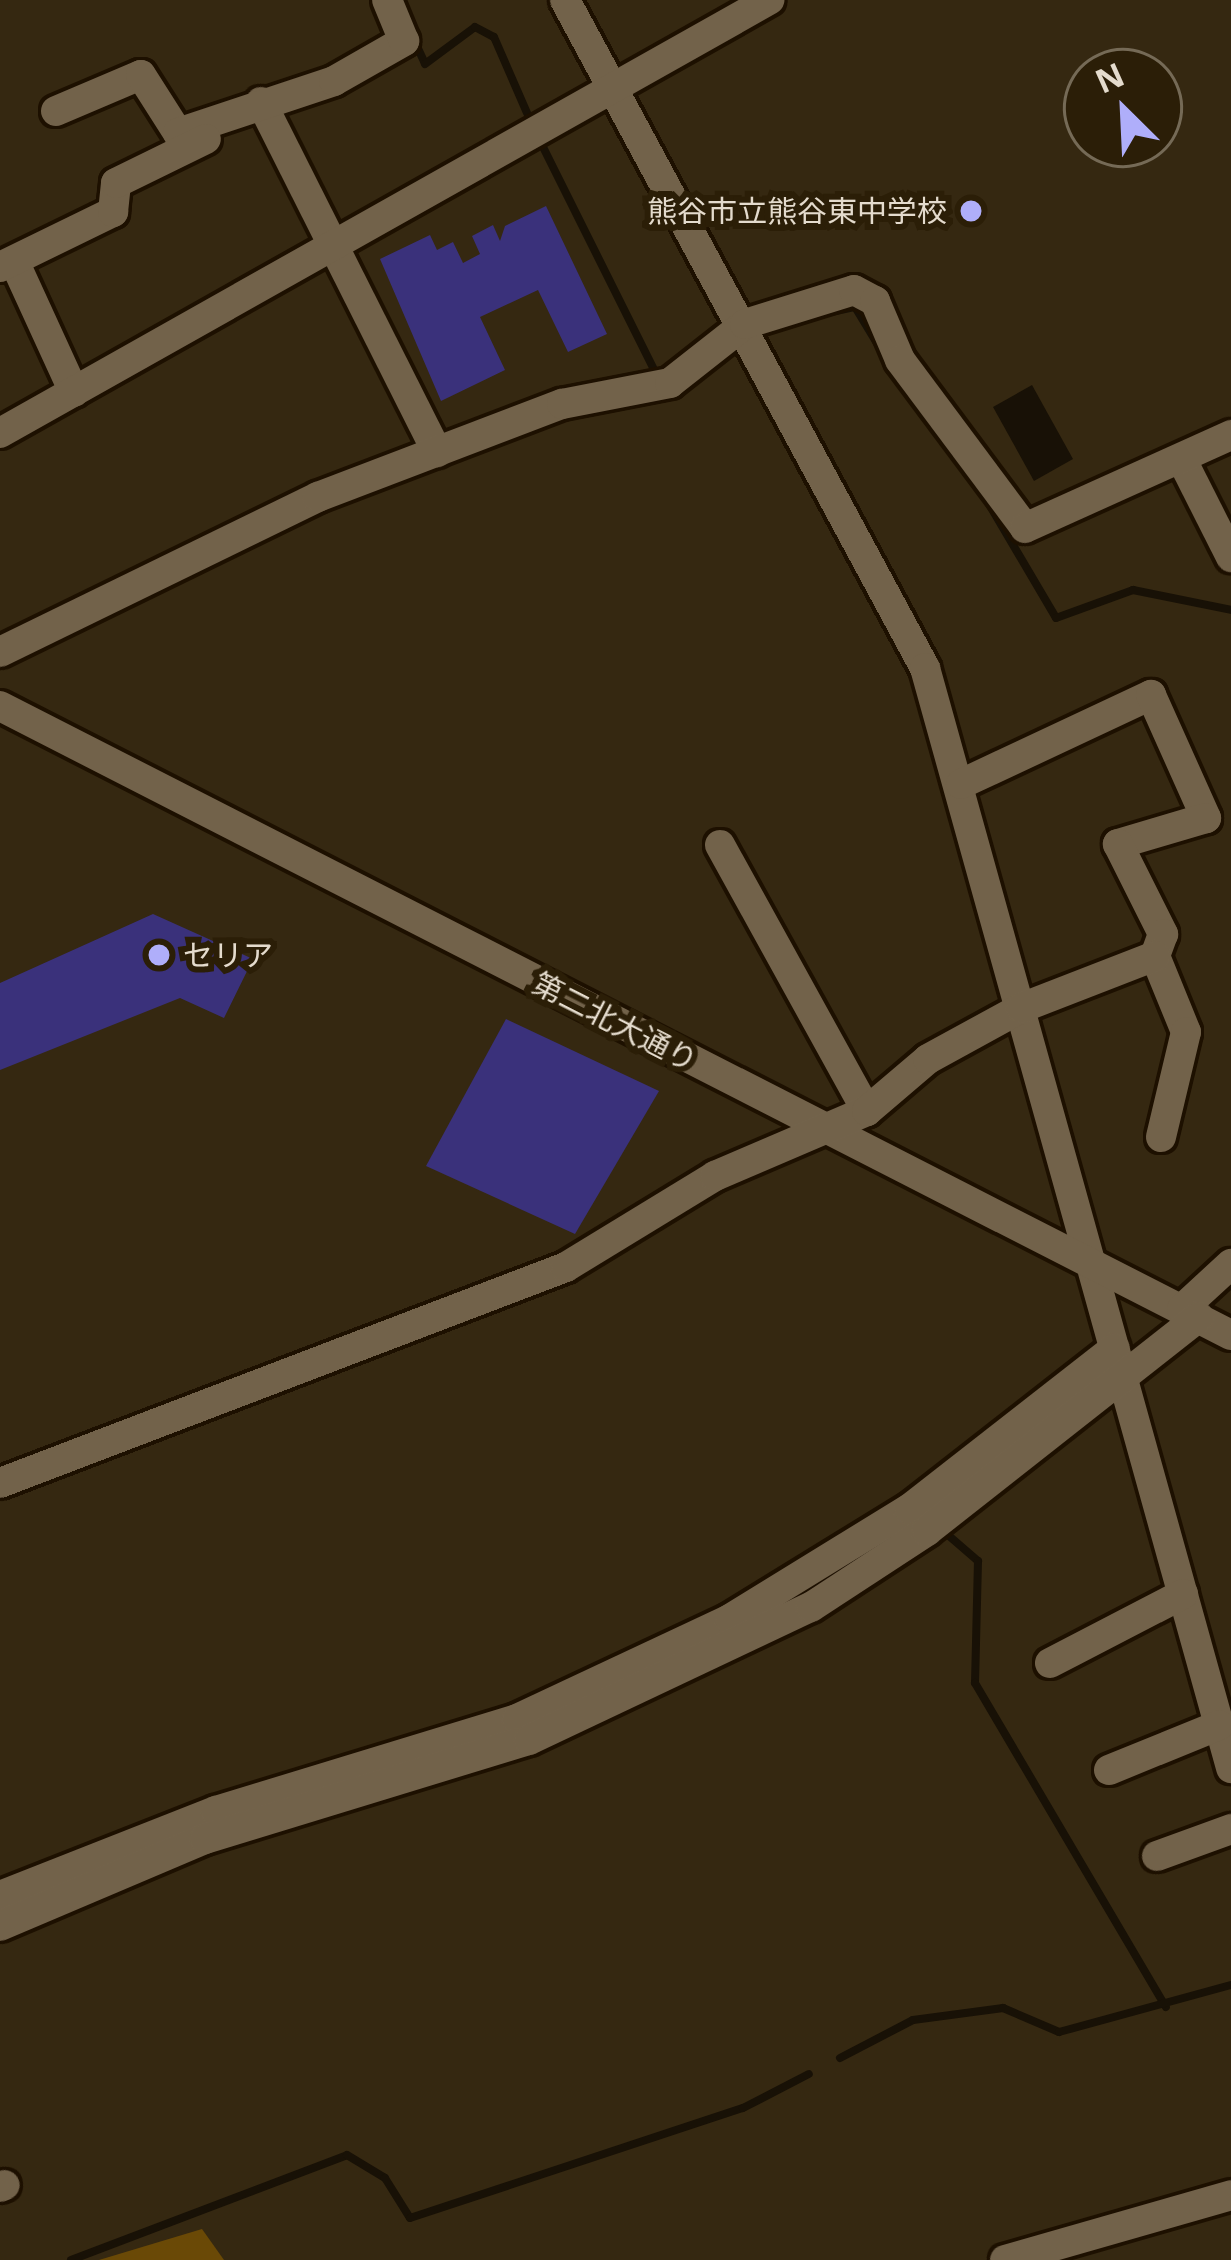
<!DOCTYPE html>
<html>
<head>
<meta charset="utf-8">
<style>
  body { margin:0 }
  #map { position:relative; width:1231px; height:2260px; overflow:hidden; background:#352811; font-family:"Open Sans","Noto Sans JP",sans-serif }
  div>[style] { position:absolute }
  .green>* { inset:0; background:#6a4906 }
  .water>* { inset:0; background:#181106 }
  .stream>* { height:8px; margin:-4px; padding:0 4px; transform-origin:4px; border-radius:4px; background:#181106 }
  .building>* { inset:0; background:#3a317b }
  .roads { filter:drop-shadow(3px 0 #1d1000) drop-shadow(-3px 0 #1d1000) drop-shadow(0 3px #1d1000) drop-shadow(0 -3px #1d1000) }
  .minor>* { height:30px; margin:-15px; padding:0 15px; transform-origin:15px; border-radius:15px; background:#72624a }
  .dots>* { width:33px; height:33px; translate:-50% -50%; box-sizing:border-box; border:6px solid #2b1e07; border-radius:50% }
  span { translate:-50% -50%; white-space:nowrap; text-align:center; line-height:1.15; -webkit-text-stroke:12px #2b1e07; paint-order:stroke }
  .poi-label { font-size:30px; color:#e4dbcd }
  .right { translate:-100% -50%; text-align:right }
  .left { translate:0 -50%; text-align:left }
  .street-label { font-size:30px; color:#e4dbcd }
  .north { position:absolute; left:1063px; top:48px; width:120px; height:120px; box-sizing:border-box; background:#2b1e07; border:3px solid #756a56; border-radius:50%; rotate:336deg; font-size:33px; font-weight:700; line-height:48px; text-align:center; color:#e4dbcd }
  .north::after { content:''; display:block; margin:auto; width:42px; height:54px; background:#afaefa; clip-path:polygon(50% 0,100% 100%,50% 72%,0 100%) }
</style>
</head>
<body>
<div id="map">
  <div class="green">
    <i style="clip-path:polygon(202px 2229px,224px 2260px,99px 2260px)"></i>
  </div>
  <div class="water">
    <i style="clip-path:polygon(1032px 385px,1073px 459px,1034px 481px,993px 407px)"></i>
  </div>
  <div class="stream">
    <i style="left:414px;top:40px;width:26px;rotate:65deg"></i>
    <i style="left:425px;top:64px;width:62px;rotate:-36.5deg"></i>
    <i style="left:475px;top:27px;width:21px;rotate:28deg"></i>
    <i style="left:494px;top:37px;width:83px;rotate:66.5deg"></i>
    <i style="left:543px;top:147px;width:254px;rotate:63.5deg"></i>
    <i style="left:831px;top:312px;width:25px;rotate:-12deg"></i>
    <i style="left:855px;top:307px;width:104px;rotate:58.8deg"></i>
    <i style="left:696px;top:345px;width:31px;rotate:-36deg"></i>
    <i style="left:986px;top:499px;width:138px;rotate:59.5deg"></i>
    <i style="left:1056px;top:618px;width:82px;rotate:-20deg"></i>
    <i style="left:1133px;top:590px;width:100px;rotate:11.5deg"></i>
    <i style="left:941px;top:1529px;width:49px;rotate:40.9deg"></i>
    <i style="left:978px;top:1561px;width:122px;rotate:91.4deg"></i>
    <i style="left:975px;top:1683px;width:376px;rotate:59.5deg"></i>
    <i style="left:797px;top:1597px;width:33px;rotate:-31deg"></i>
    <i style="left:840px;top:2058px;width:82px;rotate:-27.5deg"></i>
    <i style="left:913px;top:2020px;width:91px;rotate:-7.6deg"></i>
    <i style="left:1003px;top:2008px;width:61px;rotate:23.2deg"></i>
    <i style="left:1059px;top:2032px;width:178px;rotate:-15.3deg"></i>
    <i style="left:71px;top:2260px;width:295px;rotate:-20.8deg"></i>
    <i style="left:347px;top:2155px;width:44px;rotate:31.2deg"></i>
    <i style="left:385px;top:2178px;width:47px;rotate:58deg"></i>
    <i style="left:410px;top:2218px;width:351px;rotate:-18.3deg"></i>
    <i style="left:743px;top:2108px;width:74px;rotate:-27.3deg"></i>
  </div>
  <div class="building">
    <i style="clip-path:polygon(546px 206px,607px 334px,568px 352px,538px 290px,480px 317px,505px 370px,441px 401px,380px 259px,430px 235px,437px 250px,453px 242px,463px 263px,480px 254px,472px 236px,493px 225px,500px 241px,505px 226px)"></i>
    <i style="clip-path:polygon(153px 914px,253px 959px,224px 1018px,180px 998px,0 1070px,0 983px)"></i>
    <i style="clip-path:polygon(506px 1019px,659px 1091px,575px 1234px,426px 1166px)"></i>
  </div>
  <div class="roads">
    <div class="minor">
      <i style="left:565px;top:0;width:759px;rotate:61.68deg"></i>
      <i style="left:925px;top:668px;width:1142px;rotate:74.45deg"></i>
      <i style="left:261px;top:102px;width:392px;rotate:63.3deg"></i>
      <i style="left:56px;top:111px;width:92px;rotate:-23deg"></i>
      <i style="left:141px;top:75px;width:69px;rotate:57.5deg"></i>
      <i style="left:178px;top:133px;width:164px;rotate:-18.4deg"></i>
      <i style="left:334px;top:81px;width:81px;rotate:-29.7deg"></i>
      <i style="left:404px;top:41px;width:44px;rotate:-112.5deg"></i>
      <i style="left:14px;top:261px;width:144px;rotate:65.4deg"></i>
      <i style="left:0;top:267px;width:126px;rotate:-26deg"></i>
      <i style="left:113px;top:212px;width:29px;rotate:-84deg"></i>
      <i style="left:116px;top:183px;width:100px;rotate:-26.1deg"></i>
      <i style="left:0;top:433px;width:883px;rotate:-29.38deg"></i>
      <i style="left:1182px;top:460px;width:109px;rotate:63.2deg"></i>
      <i style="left:0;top:652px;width:354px;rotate:-26deg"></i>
      <i style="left:318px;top:497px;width:261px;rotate:-20.9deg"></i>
      <i style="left:562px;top:404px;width:110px;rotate:-11deg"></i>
      <i style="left:670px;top:383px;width:95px;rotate:-38.2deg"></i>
      <i style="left:745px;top:324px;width:114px;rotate:-17.3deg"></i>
      <i style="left:854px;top:290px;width:24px;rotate:28deg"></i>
      <i style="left:875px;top:301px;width:64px;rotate:67deg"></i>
      <i style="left:900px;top:360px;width:209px;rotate:53.3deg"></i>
      <i style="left:1025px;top:528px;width:226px;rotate:-24.3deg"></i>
      <i style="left:0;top:706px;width:1382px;rotate:27.07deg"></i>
      <i style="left:961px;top:784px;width:210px;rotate:-25.1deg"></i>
      <i style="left:1151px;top:695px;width:135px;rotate:65.9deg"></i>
      <i style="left:1206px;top:818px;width:92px;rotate:163.5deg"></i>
      <i style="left:1118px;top:844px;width:101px;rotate:63.4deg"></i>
      <i style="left:1163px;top:934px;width:23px;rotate:110deg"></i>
      <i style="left:1155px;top:956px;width:82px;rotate:67.8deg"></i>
      <i style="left:1186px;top:1032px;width:108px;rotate:103.4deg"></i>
      <i style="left:720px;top:845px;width:304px;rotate:61.1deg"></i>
      <i style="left:1182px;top:1309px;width:67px;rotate:-42.6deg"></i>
      <i style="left:0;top:1483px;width:606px;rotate:-20.89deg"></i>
      <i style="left:566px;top:1267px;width:175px;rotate:-31.4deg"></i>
      <i style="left:715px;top:1176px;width:165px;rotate:-23.2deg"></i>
      <i style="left:867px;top:1111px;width:80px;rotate:-40.4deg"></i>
      <i style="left:928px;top:1059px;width:106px;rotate:-28.7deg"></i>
      <i style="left:1021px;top:1008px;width:144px;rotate:-21.2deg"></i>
      <i style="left:1050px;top:1663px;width:150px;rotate:-27.4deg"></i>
      <i style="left:1109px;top:1770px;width:119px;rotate:-22.2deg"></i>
      <i style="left:1157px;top:1856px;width:79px;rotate:-20deg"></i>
      <i style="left:0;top:1896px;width:232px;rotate:-21.5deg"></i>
      <i style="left:216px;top:1811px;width:315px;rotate:-17deg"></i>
      <i style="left:517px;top:1719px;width:235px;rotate:-25.1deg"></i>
      <i style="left:730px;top:1619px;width:210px;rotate:-31.6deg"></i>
      <i style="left:909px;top:1509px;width:261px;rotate:-38deg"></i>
      <i style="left:0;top:1926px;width:223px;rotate:-23deg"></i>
      <i style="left:205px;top:1839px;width:339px;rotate:-17deg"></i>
      <i style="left:529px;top:1740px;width:312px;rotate:-25.3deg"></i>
      <i style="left:811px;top:1607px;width:139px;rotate:-33.2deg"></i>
      <i style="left:927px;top:1531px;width:346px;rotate:-38.2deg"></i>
      <i style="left:0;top:2187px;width:5px;rotate:-22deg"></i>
      <i style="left:1005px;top:2260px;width:235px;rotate:-16deg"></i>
    </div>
  </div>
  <div class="dots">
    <i style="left:971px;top:211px;background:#afaefa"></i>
    <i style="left:159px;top:955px;background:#afaefa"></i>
  </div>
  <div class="poi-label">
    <span class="right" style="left:947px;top:211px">熊谷市立熊谷東中学校</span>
    <span class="left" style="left:183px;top:955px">セリア</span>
  </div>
  <div class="street-label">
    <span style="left:615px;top:1022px;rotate:27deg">第二北大通り</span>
  </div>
  <div class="north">N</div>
</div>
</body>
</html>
